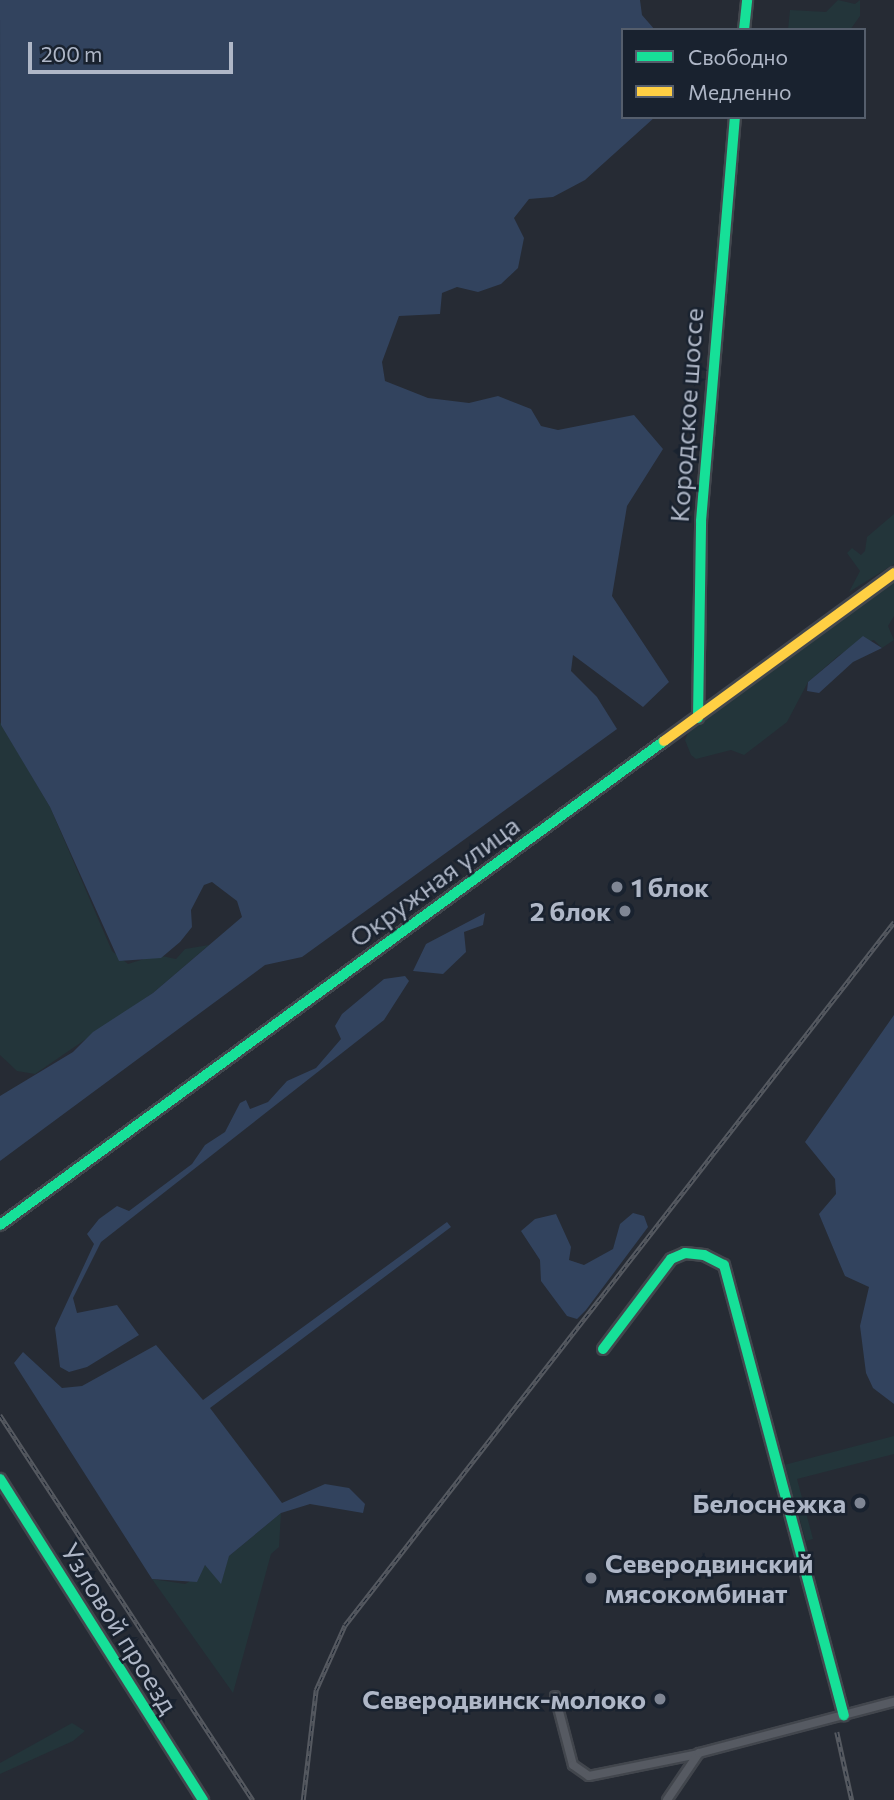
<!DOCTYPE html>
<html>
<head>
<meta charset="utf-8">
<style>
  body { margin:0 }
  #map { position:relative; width:894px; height:1800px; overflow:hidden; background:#262b34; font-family:Commissioner,sans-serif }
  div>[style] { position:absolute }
  .green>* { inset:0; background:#23353a }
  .water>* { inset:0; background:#32435e }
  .roads { filter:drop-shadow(2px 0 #42464d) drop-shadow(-2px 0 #42464d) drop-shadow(0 2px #42464d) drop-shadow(0 -2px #42464d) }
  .street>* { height:8px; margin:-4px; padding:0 4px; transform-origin:4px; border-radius:4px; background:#565a62 }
  .fast>* { height:10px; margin:-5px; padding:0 5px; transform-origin:5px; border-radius:5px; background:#16e098 }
  .slow>* { height:10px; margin:-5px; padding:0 5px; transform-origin:5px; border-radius:5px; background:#ffcf43 }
  .rail>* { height:4.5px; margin-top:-2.25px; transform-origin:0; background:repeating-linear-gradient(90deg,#19222f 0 5px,#555960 0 10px); box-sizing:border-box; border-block:2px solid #555960 }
  .dots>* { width:19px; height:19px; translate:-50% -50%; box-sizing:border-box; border:4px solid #19222f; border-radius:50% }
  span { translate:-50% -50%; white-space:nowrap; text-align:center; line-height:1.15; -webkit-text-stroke:5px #19222f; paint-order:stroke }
  .street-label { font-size:26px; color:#afb7c7 }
  .poi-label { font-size:26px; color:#afb7c7; font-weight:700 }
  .left { translate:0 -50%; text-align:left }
  .right { translate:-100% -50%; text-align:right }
  .legend { position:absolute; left:621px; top:28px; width:245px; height:91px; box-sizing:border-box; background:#19222f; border:2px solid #555e6c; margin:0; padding:9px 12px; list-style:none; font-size:21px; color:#afb7c7 }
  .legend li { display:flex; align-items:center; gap:14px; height:35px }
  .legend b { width:35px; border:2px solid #555e6c }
  .scale { position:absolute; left:28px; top:42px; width:205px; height:32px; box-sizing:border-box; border:4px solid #afb7c7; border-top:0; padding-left:9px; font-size:21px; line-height:24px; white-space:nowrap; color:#afb7c7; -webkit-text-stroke:5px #19222f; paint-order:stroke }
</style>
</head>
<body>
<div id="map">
  <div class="green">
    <i style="clip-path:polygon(838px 0,855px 4px,860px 0,860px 16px,850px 30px,788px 30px,790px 10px,826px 12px)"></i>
    <i style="clip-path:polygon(894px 514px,894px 564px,849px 592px,860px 571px,847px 553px,852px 548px,861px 555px,865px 551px,867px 537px)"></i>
    <i style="clip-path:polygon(894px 581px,894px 616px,888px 626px,894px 640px,882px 648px,874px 640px,853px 646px,838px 656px,808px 682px,787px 722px,744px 755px,731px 750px,696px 759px,691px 755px,685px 740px,688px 733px)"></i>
    <i style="clip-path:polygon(0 722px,50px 807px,112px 951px,128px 964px,157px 955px,176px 959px,185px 949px,209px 945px,153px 993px,35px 1074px,17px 1071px,0 1055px)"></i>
    <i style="clip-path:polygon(894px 1436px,894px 1454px,797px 1479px,813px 1539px,806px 1541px,784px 1465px)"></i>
    <i style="clip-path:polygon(281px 1513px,279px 1547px,271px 1554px,233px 1693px,152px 1579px,185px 1584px,199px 1576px,200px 1568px,229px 1556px)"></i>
    <i style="clip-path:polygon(72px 1723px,85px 1731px,73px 1741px,0 1774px,0 1763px)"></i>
  </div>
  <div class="water">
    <i style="clip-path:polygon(0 0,640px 0,642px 15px,655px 30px,623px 30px,623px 117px,655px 117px,585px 180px,553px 197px,529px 199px,514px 218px,524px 238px,518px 268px,501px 284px,478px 292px,457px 287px,442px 293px,440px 314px,399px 316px,382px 362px,385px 381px,428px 398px,469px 403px,498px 396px,531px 409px,541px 426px,558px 430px,634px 415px,663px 449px,627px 506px,612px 596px,669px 682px,643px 707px,573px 655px,571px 671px,597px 697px,617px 729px,302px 957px,265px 965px,0 1161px,0 1096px,73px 1052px,93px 1032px,153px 993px,242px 917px,237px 901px,212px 882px,204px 885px,191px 910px,192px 927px,180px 942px,161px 958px,119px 961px,50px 807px,1px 725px)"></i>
    <i style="clip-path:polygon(863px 636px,882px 648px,853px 662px,819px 693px,807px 691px,808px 682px)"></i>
    <i style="clip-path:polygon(485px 913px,483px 925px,464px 932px,466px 952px,443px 974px,413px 971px,426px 944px)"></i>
    <i style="clip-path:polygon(405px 976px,409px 981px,384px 1020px,101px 1242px,73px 1298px,77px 1313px,117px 1305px,139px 1335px,87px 1367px,69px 1372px,60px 1367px,55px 1328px,94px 1244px,87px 1234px,99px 1219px,117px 1206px,129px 1211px,192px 1164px,205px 1145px,225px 1132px,240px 1103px,246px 1100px,250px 1109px,268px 1102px,287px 1081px,316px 1068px,341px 1039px,335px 1026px,342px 1014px,384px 979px)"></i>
    <i style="clip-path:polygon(894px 1015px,894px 1404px,873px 1388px,866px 1373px,860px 1326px,869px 1287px,845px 1276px,839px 1262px,819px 1214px,836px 1194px,835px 1179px,805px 1142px)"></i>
    <i style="clip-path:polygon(633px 1213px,644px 1216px,648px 1227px,586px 1310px,577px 1319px,567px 1316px,541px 1281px,540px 1260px,521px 1231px,535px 1219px,556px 1214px,571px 1247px,569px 1260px,584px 1265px,613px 1249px,620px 1224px)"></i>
    <i style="clip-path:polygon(447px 1222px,451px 1227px,210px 1408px,282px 1503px,325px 1484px,349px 1488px,365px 1504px,363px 1513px,310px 1504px,281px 1513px,229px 1556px,221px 1584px,205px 1565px,197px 1582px,152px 1579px,14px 1363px,23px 1352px,62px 1388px,82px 1386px,156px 1345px,203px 1400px)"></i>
  </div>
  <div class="roads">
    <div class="street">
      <i style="left:555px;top:1696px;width:71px;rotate:75.4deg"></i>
      <i style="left:573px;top:1765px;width:19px;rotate:35deg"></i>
      <i style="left:589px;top:1776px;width:111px;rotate:-11.4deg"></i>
      <i style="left:667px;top:1800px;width:57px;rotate:-55.8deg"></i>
      <i style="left:699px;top:1753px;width:202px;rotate:-14.7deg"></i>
    </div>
    <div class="fast">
      <i style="left:744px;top:30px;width:30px;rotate:-84deg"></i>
      <i style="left:698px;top:718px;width:197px;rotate:-89.1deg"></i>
      <i style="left:701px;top:521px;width:405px;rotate:-85.2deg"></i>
      <i style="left:0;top:1225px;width:822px;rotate:-36.09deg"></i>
      <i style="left:603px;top:1349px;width:113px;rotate:-52.9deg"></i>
      <i style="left:671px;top:1259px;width:15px;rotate:-23deg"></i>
      <i style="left:685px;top:1253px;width:19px;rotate:6deg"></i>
      <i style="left:704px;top:1255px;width:22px;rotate:27deg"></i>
      <i style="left:724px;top:1265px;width:466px;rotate:75.1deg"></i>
      <i style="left:0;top:1479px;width:380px;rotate:57.7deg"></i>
    </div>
    <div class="slow">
      <i style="left:664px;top:741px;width:285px;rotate:-36.1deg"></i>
    </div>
  </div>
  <div class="rail">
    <i style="left:0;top:1415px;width:461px;rotate:56.7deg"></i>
    <i style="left:837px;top:1732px;width:70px;rotate:77.6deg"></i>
    <i style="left:303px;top:1800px;width:111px;rotate:-83.3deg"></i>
    <i style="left:316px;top:1690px;width:71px;rotate:-66deg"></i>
    <i style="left:345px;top:1625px;width:892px;rotate:-52.01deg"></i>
  </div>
  <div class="dots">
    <i style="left:617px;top:887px;background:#7f8694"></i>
    <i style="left:625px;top:911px;background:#7f8694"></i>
    <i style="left:860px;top:1503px;background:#7f8694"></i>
    <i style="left:591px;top:1578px;background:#7f8694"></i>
    <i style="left:660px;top:1699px;background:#7f8694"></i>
  </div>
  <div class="street-label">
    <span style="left:686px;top:415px;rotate:-86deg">Кородское шоссе</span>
    <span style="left:434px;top:881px;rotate:-36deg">Окружная улица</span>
    <span style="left:120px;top:1628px;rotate:58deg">Узловой проезд</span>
  </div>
  <div class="poi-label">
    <span class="left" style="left:631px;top:887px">1 блок</span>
    <span class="right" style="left:611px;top:911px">2 блок</span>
    <span class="right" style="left:846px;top:1503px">Белоснежка</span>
    <span class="left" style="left:605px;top:1578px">Северодвинский<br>мясокомбинат</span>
    <span class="right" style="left:646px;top:1699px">Северодвинск-молоко</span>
  </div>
  <ul class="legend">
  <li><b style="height:9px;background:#16e098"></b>Свободно</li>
  <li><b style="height:9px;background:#ffcf43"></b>Медленно</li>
  </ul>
  <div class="scale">200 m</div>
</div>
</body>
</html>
